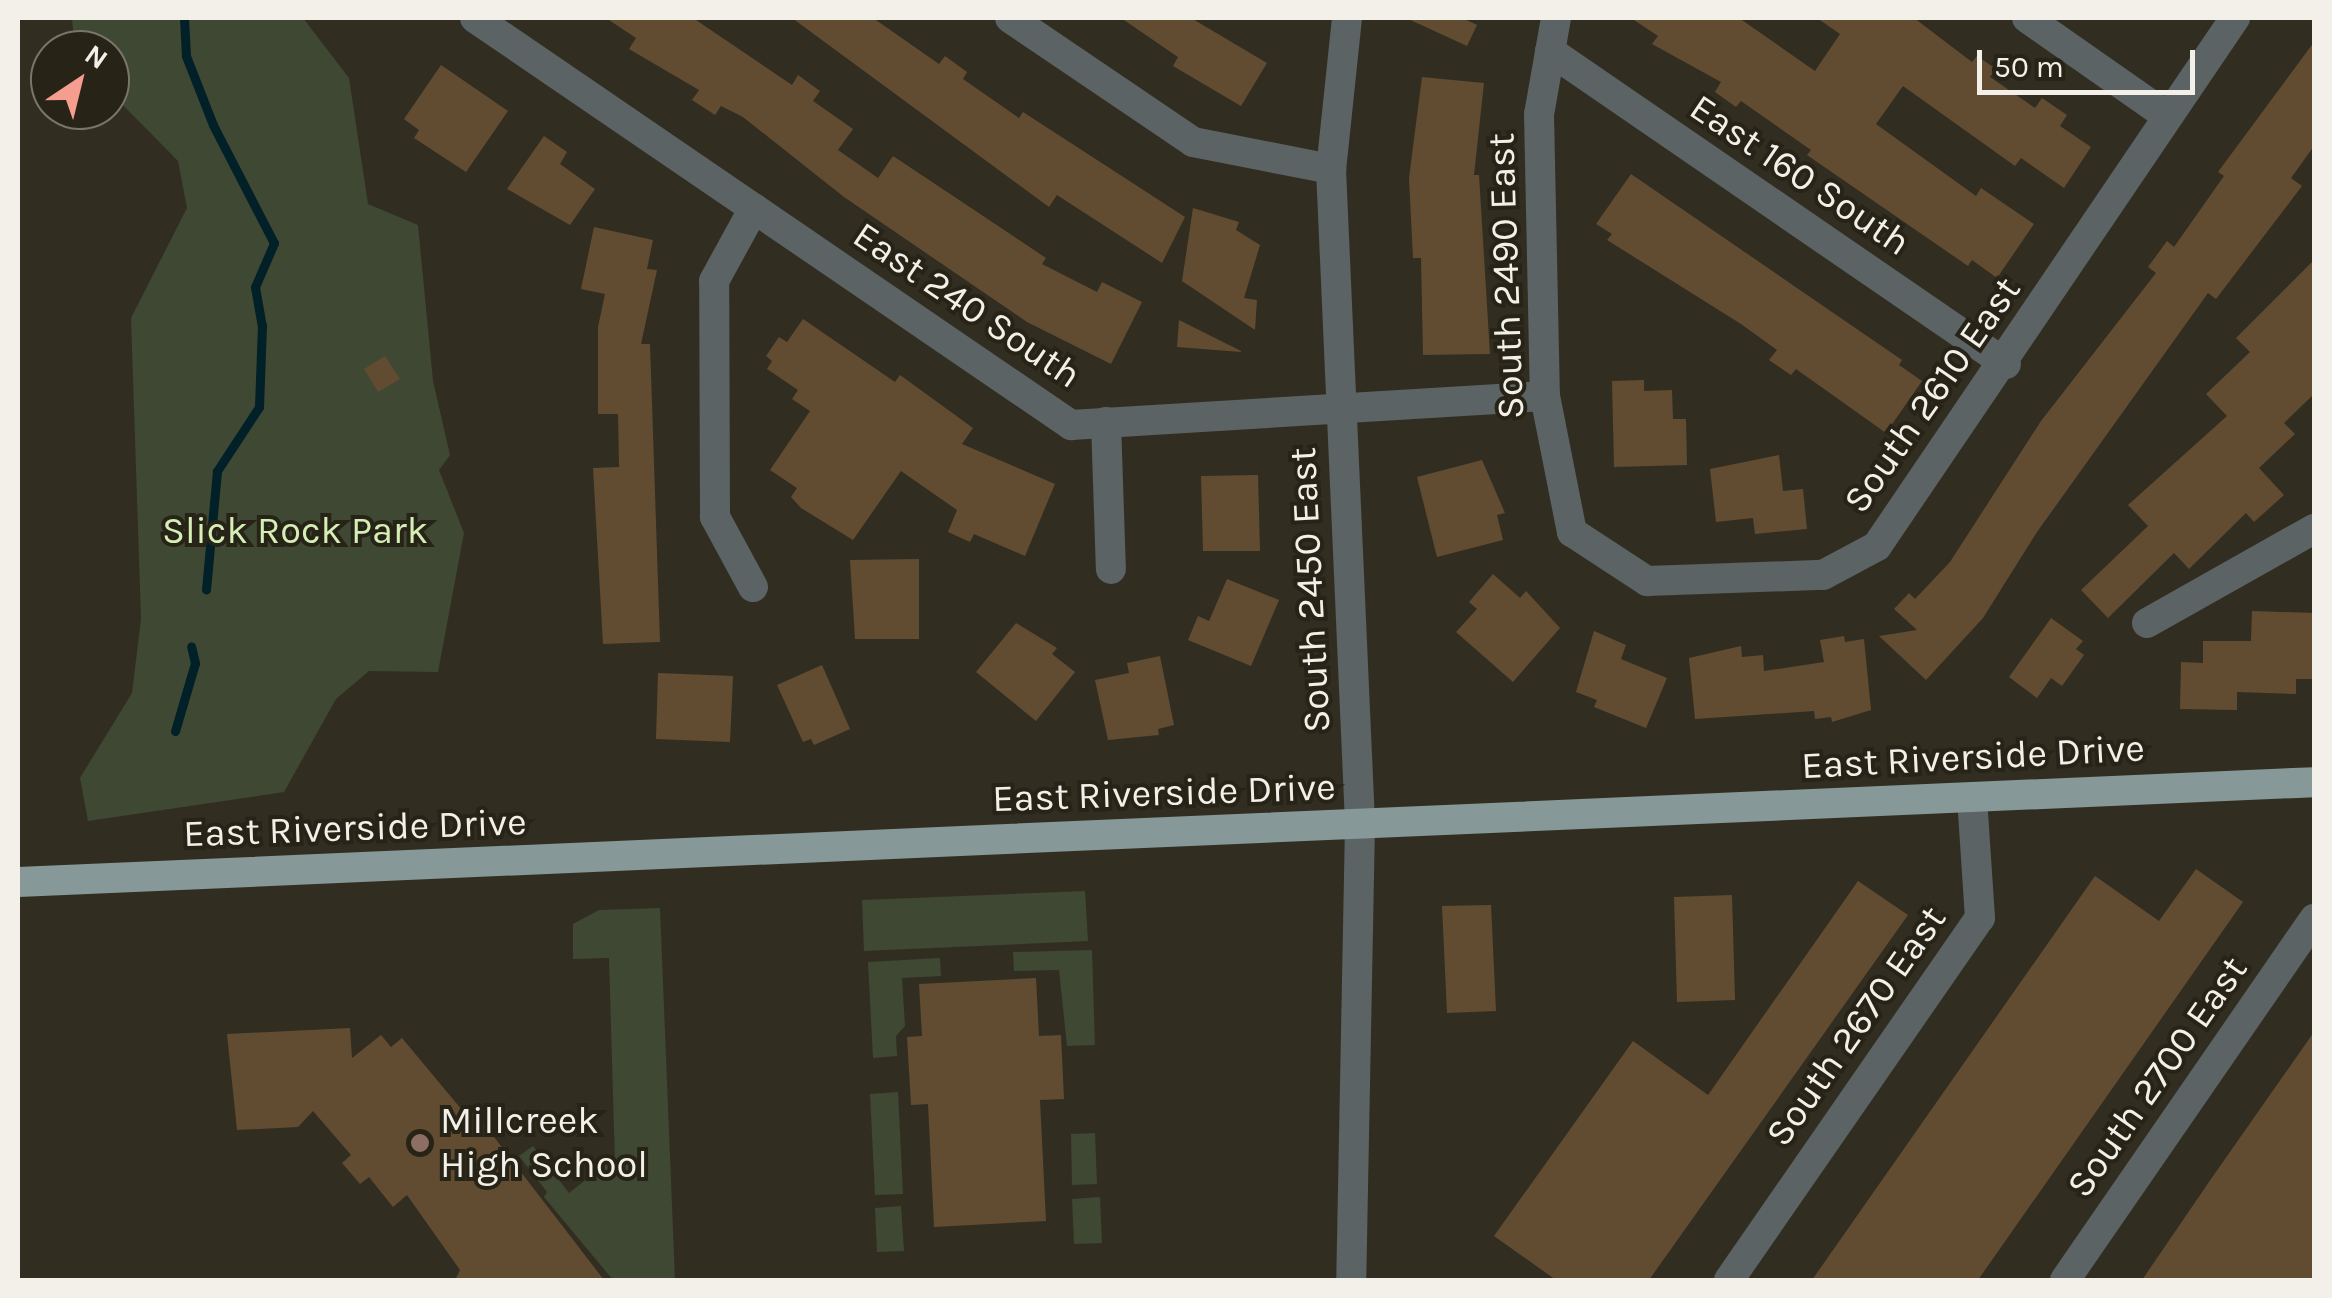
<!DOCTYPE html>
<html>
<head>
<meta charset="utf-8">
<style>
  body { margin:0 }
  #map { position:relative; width:2332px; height:1298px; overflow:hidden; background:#312e21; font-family:Karla,sans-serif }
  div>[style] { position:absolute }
  .green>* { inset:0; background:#3f4833 }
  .stream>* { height:9px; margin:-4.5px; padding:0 4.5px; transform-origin:4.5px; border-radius:4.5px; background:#012028 }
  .building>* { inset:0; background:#614c31 }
  .minor>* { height:30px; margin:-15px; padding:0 15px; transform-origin:15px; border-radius:15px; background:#5b6364 }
  .major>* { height:30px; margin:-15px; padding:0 15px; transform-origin:15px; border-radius:15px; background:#879899 }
  .dots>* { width:28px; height:28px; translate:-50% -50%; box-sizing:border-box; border:5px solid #272417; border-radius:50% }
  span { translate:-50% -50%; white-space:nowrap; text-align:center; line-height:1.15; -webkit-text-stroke:8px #272417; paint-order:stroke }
  .street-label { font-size:38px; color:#f2f0e8 }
  .park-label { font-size:38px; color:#d5eeb5 }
  .poi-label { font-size:38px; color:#f2f0e8 }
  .left { translate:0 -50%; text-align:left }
  .frame { position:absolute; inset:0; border:20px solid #f2f0e8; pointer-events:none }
  .north { position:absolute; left:30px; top:30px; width:100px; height:100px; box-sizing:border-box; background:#272417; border:2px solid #78766b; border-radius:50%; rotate:35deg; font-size:28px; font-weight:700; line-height:40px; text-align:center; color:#f2f0e8 }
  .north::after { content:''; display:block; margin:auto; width:35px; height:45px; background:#f59d8e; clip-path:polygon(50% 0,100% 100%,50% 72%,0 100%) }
  .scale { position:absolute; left:1977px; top:50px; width:218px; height:45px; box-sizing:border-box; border:5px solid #f2f0e8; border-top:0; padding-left:12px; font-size:30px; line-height:35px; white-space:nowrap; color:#f2f0e8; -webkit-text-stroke:8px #272417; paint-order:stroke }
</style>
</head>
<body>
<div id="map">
  <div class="green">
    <i style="clip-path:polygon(72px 18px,303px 18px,349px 78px,368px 204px,418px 225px,433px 381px,450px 455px,439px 470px,464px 533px,438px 672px,369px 671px,336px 699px,284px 792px,88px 821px,80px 778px,132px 693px,141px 619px,131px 318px,187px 208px,178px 161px,110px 92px,110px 50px,75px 50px)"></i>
    <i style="clip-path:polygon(1085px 891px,1088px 941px,864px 951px,862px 900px)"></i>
    <i style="clip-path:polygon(660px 908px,675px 1280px,613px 1280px,544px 1197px,547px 1192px,519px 1156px,533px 1146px,569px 1193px,593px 1174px,593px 1164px,615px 1163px,609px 958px,573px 959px,573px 924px,599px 910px)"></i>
    <i style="clip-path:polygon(1092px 950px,1095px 1045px,1067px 1046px,1059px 970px,1014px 971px,1013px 952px)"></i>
    <i style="clip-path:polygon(940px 958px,941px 976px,902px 978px,905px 1026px,896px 1036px,897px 1056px,873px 1058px,868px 962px)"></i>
    <i style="clip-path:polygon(898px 1092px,903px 1194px,875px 1195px,870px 1094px)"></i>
    <i style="clip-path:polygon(1095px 1133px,1097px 1184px,1072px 1185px,1071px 1134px)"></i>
    <i style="clip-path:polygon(1100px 1197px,1102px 1243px,1074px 1244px,1072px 1199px)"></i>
    <i style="clip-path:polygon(901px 1206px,904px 1251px,877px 1252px,875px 1208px)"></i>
  </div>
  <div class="stream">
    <i style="left:184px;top:18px;width:38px;rotate:87deg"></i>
    <i style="left:186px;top:56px;width:74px;rotate:68.6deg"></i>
    <i style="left:213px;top:125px;width:133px;rotate:62.7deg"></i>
    <i style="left:274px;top:243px;width:48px;rotate:113.4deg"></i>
    <i style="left:255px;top:287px;width:39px;rotate:80deg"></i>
    <i style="left:262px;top:325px;width:82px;rotate:92.1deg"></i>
    <i style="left:259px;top:407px;width:77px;rotate:123.3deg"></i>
    <i style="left:217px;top:471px;width:119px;rotate:95.3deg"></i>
    <i style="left:175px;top:731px;width:71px;rotate:-73.6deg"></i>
    <i style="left:195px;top:663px;width:17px;rotate:-103deg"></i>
  </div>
  <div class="building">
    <i style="clip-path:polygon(606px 18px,693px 18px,792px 85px,798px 75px,820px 91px,813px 101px,853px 129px,838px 150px,878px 178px,893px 156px,1046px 258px,1042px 264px,1097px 292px,1102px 282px,1142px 302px,1111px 364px,1027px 322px,844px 197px,743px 117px,721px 106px,715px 115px,692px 100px,699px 90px,629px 49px,636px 38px)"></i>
    <i style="clip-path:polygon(792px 18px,873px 18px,939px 64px,945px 56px,967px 72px,963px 79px,1019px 118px,1023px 112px,1185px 217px,1162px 263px,1057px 195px,1049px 207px)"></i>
    <i style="clip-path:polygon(1121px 18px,1191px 18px,1267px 63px,1241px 106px,1173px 66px,1178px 57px)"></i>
    <i style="clip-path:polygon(1406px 18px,1462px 18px,1477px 25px,1467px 46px)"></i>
    <i style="clip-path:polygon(1631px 18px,1739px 18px,1815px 71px,1840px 34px,1817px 18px,1914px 18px,1972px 62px,1977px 56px,1996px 69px,1990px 77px,2035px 108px,2042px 98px,2067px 115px,2060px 126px,2091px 147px,2064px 188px,2021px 158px,2015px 166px,1903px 86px,1876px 124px,1976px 196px,1981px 188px,2034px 224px,1997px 278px,1972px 260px,1968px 266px,1807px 155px,1811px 150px,1741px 101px,1736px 107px,1715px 92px,1721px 82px,1652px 44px,1658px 36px)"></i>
    <i style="clip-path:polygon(2314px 42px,2314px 146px,2291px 178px,2302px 186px,2216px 299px,2208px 293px,2037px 532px,1983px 618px,1926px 680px,1879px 636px,1917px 630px,1894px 609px,1909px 593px,1915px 599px,1950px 562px,2041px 421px,2156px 273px,2148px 267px,2167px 241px,2174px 247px,2224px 176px,2218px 172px)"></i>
    <i style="clip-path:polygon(441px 65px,508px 111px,466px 172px,414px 138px,419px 130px,404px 119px)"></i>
    <i style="clip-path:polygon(1422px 77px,1484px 83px,1474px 175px,1479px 175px,1490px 354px,1423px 355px,1421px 258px,1413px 258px,1409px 178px)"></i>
    <i style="clip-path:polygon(544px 136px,567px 152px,560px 164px,595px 189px,570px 225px,507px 189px)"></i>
    <i style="clip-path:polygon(1631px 174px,1902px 360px,1899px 365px,1922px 381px,1886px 433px,1796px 369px,1791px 375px,1769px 360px,1777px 350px,1741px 324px,1607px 240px,1612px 234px,1596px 224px)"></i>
    <i style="clip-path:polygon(1193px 208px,1239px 222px,1236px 230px,1260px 245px,1244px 298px,1257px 300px,1255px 330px,1182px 281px)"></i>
    <i style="clip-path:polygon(594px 227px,653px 240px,647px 269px,657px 270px,641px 344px,650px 344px,660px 642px,603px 644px,593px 468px,619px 467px,618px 414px,598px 414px,598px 327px,605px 294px,581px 289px)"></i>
    <i style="clip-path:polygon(2314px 260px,2314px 394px,2284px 423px,2295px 434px,2259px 468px,2284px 495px,2254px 522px,2246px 513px,2189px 569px,2174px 553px,2108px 618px,2081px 590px,2148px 526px,2128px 505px,2227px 416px,2206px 394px,2250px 352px,2236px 338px)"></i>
    <i style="clip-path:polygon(803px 319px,895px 382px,900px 375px,973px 428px,962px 444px,1055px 484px,1025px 556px,974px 534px,970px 542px,948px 532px,957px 510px,901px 471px,853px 540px,801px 508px,791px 497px,797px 488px,770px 470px,810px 411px,792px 399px,798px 390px,767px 369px,772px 361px,766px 356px,779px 337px,787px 342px)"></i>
    <i style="clip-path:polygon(1179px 320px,1241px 351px,1241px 352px,1177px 347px)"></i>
    <i style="clip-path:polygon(385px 356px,400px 379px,378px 392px,364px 369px)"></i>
    <i style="clip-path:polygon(1644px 380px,1644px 391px,1672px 390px,1673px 419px,1686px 419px,1687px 465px,1614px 467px,1612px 381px)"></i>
    <i style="clip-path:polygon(1779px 455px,1783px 491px,1803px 489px,1807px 529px,1755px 534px,1753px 518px,1716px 522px,1710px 469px)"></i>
    <i style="clip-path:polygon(1482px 460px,1505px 513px,1497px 515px,1503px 540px,1437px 557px,1417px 477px)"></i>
    <i style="clip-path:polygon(1258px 475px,1260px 551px,1203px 551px,1201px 476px)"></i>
    <i style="clip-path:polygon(919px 559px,919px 639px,855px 639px,850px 560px)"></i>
    <i style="clip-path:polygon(1493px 574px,1520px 598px,1526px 591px,1560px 628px,1513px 682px,1456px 632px,1477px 609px,1469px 602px)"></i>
    <i style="clip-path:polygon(1227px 579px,1279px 600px,1251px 666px,1188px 640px,1198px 616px,1209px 621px)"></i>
    <i style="clip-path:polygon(2252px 611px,2314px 613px,2314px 679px,2296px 679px,2296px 694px,2237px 692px,2237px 710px,2180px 709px,2181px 662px,2203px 663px,2203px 641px,2251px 641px)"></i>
    <i style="clip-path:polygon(2051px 618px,2083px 641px,2076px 649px,2084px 655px,2062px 686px,2051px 678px,2037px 698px,2009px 677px)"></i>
    <i style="clip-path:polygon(1016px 623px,1057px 648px,1052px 654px,1075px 672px,1036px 721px,976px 672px)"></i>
    <i style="clip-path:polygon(1594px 631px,1626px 645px,1621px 659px,1667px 678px,1646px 728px,1594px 707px,1597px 700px,1576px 692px)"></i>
    <i style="clip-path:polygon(1844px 636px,1845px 642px,1864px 639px,1871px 710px,1832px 722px,1831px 717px,1815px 719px,1814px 711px,1695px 719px,1689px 658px,1741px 646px,1742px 657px,1763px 655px,1764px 671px,1824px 662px,1820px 640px)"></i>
    <i style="clip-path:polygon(1160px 656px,1174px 725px,1158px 729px,1159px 735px,1108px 740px,1095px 680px,1129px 673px,1127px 663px)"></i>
    <i style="clip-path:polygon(822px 665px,850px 729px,814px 745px,811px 739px,803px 742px,777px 685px)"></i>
    <i style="clip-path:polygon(658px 673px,733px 676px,730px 742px,656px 739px)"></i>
    <i style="clip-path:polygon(2196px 869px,2243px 902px,1978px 1280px,1812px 1280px,2095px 876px,2159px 921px)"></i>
    <i style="clip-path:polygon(1858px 881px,1908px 915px,1649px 1280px,1556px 1280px,1494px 1236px,1633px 1041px,1708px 1095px)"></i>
    <i style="clip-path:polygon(1732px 895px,1735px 1000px,1677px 1002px,1674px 897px)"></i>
    <i style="clip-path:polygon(1491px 905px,1496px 1011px,1447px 1013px,1442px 906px)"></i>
    <i style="clip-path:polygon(1036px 978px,1039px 1036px,1061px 1035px,1064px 1099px,1040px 1100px,1046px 1221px,934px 1227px,928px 1104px,911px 1105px,907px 1037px,922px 1036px,919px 984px)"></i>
    <i style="clip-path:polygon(350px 1028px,352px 1058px,381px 1035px,391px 1047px,402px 1038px,467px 1116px,474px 1111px,604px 1280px,455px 1280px,460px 1270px,407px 1195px,393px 1207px,369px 1177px,360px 1184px,342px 1163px,351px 1155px,313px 1111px,298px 1127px,237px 1130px,227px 1034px)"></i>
    <i style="clip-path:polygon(2314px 1032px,2314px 1280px,2142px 1280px,2211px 1179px)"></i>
  </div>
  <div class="minor">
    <i style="left:475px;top:18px;width:722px;rotate:34.33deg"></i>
    <i style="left:1071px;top:425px;width:475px;rotate:-3.5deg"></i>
    <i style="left:1010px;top:18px;width:221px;rotate:34.1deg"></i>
    <i style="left:1193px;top:142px;width:141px;rotate:11.1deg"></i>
    <i style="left:1347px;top:18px;width:152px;rotate:96deg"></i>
    <i style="left:1331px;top:169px;width:656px;rotate:87.46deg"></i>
    <i style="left:1360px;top:824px;width:456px;rotate:91.1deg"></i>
    <i style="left:1556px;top:18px;width:97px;rotate:100deg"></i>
    <i style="left:1539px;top:114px;width:282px;rotate:88.8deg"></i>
    <i style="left:1545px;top:396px;width:139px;rotate:78.8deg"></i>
    <i style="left:1572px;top:532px;width:90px;rotate:33.2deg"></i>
    <i style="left:1647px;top:581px;width:176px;rotate:-2deg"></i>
    <i style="left:1823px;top:575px;width:61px;rotate:-28.2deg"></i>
    <i style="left:1877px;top:546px;width:638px;rotate:-55.86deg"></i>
    <i style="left:2027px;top:18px;width:171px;rotate:35deg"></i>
    <i style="left:1550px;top:51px;width:553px;rotate:34.47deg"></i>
    <i style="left:1106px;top:422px;width:147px;rotate:88.1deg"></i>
    <i style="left:753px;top:587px;width:80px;rotate:-118.5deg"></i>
    <i style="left:715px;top:517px;width:236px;rotate:-90.2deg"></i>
    <i style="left:714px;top:281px;width:83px;rotate:-61.3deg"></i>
    <i style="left:2147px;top:623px;width:192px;rotate:-29.4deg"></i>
    <i style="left:1729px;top:1280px;width:441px;rotate:-55.3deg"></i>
    <i style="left:1980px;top:918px;width:121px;rotate:-93.8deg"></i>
    <i style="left:2065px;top:1280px;width:439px;rotate:-55.4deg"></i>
  </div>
  <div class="major">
    <i style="left:18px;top:882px;width:2298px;rotate:-2.49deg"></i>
  </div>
  <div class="dots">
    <i style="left:420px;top:1143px;background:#8d6e63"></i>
  </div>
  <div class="street-label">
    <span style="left:1800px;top:175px;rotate:34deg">East 160 South</span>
    <span style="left:1506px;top:276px;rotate:-92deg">South 2490 East</span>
    <span style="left:967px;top:305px;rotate:34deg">East 240 South</span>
    <span style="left:1932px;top:395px;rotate:-55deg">South 2610 East</span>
    <span style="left:1310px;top:590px;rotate:-93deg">South 2450 East</span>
    <span style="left:1973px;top:757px;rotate:-3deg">East Riverside Drive</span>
    <span style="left:1164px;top:793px;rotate:-2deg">East Riverside Drive</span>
    <span style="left:355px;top:828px;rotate:-2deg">East Riverside Drive</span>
    <span style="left:1856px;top:1026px;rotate:-55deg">South 2670 East</span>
    <span style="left:2157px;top:1077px;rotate:-55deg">South 2700 East</span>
  </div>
  <div class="park-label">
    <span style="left:295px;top:531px">Slick Rock Park</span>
  </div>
  <div class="poi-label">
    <span class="left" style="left:440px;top:1143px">Millcreek<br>High School</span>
  </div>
  <div class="frame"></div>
  <div class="north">N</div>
  <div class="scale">50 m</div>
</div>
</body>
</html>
